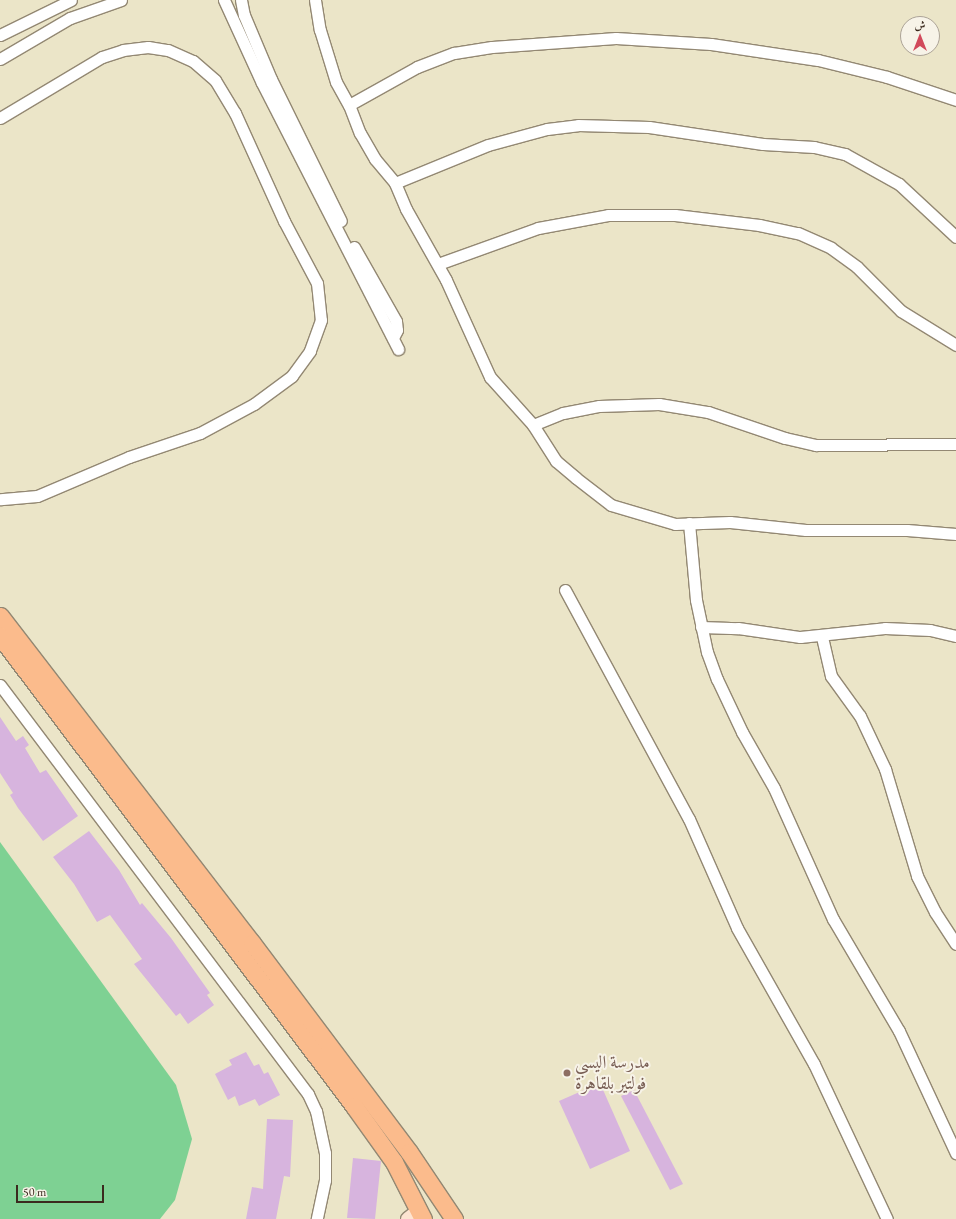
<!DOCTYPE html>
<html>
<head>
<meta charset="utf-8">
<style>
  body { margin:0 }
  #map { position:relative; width:956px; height:1219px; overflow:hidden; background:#ebe5c8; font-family:"EB Garamond",Amiri,serif }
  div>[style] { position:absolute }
  .green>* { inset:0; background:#7ed193 }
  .building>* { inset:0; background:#d7b4de }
  .roads { filter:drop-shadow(1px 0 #938873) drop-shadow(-1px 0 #938873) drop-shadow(0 1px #938873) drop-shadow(0 -1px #938873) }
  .street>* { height:11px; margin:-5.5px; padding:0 5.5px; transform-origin:5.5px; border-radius:5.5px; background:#fff }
  .secondary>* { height:15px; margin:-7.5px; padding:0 7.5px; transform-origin:7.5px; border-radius:7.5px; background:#fde4d1 }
  .primary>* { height:17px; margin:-8.5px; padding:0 8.5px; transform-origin:8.5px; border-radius:8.5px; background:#fbbb8c }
  .dots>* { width:11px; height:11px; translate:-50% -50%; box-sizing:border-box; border:2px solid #f7f3e8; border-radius:50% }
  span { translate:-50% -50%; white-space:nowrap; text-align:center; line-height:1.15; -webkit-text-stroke:4px #f7f3e8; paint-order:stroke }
  .education-label { font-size:18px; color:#785e54 }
  .left { translate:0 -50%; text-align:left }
  .north { position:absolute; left:900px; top:16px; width:40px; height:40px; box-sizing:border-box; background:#f7f3e8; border:1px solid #aca397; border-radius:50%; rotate:0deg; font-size:11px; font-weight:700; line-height:16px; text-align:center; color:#3b2a1e }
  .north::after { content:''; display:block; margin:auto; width:14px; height:18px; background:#d1495b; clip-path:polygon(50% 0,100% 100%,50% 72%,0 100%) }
  .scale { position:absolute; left:16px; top:1185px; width:88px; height:18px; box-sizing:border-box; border:2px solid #3b2a1e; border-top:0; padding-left:5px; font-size:12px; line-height:14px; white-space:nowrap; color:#3b2a1e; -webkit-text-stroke:3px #f7f3e8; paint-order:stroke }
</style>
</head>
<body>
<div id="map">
  <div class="green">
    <i style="clip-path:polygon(0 842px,176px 1085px,192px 1139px,175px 1200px,160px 1219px,0 1219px)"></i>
  </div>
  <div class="building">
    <i style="clip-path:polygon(0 717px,16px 741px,23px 736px,29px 745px,25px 748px,40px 773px,46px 770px,78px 816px,43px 841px,18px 808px,10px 795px,13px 793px,0 773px)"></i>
    <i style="clip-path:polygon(89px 831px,119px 870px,140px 905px,142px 903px,171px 938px,210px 993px,207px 995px,214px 1005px,188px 1024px,180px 1013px,176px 1016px,134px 964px,142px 959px,110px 915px,97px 922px,74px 884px,53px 857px)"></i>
    <i style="clip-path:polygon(246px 1052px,254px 1066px,259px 1064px,264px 1074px,268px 1072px,280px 1095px,259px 1106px,255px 1099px,239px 1106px,235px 1096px,228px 1100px,215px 1074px,232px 1065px,229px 1060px)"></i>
    <i style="clip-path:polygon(600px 1083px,630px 1151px,590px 1169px,559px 1101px)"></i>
    <i style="clip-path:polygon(634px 1090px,683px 1184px,670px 1190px,621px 1096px)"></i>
    <i style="clip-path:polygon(267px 1119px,293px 1120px,290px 1177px,284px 1176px,276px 1219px,246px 1219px,252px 1187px,263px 1189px)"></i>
    <i style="clip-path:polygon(353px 1158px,381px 1161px,375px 1219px,347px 1218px)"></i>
  </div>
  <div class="roads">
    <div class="street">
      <i style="left:224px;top:0;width:91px;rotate:65.4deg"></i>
      <i style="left:262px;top:83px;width:299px;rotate:62.9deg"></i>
      <i style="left:241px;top:0;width:15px;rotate:79deg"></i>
      <i style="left:244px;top:15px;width:69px;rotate:67.1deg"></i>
      <i style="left:271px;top:79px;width:158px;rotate:63.8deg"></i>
      <i style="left:315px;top:0;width:30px;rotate:81deg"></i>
      <i style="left:320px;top:30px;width:54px;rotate:72.9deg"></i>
      <i style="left:336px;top:82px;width:26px;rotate:61deg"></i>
      <i style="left:349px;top:105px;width:30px;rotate:69deg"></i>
      <i style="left:360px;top:133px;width:30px;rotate:60deg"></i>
      <i style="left:375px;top:159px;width:31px;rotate:50deg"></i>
      <i style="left:395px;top:183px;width:28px;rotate:67deg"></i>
      <i style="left:406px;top:209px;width:81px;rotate:60.6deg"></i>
      <i style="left:446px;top:280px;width:107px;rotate:65.6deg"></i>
      <i style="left:490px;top:377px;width:64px;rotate:48.1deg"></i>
      <i style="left:533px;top:425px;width:43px;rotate:57.4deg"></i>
      <i style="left:556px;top:461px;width:26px;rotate:40deg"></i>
      <i style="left:576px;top:478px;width:44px;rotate:37.6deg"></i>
      <i style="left:611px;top:505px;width:67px;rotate:16.5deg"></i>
      <i style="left:675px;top:524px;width:55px;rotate:-2.1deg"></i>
      <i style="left:730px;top:522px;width:76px;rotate:6deg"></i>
      <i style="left:806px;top:530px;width:101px"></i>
      <i style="left:907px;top:530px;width:49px;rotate:4.7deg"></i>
      <i style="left:0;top:35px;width:79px;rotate:-26.2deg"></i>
      <i style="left:0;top:59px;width:81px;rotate:-30.4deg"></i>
      <i style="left:70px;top:18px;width:54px;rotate:-19.4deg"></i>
      <i style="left:349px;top:105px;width:78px;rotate:-29.2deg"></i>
      <i style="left:417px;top:67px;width:40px;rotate:-21deg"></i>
      <i style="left:454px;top:53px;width:38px;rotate:-9deg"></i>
      <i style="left:492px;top:47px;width:124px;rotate:-4.2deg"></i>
      <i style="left:616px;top:38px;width:95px;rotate:3.6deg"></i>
      <i style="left:711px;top:44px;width:108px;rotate:8.5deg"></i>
      <i style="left:818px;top:60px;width:71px;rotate:13.8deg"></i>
      <i style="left:887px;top:77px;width:73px;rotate:18.4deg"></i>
      <i style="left:0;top:118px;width:119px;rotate:-30.9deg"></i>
      <i style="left:102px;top:57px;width:22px;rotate:-18deg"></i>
      <i style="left:123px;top:50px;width:25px;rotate:-7deg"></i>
      <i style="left:148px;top:47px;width:20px;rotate:9deg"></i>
      <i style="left:168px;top:50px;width:27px;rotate:24deg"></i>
      <i style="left:193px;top:61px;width:29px;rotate:41deg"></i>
      <i style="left:215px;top:80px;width:39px;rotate:59deg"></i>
      <i style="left:235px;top:113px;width:119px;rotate:65.6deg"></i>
      <i style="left:284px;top:221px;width:70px;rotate:62deg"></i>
      <i style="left:317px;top:283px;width:37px;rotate:84deg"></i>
      <i style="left:321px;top:320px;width:33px;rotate:110deg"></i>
      <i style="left:310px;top:351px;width:31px;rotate:126deg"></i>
      <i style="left:292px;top:376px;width:47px;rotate:143.6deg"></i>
      <i style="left:254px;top:404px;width:61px;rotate:151.8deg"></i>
      <i style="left:200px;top:433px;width:75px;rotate:161.3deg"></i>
      <i style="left:129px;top:457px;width:100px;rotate:157deg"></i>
      <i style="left:37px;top:496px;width:37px;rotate:175deg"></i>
      <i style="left:395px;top:183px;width:100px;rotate:-22.2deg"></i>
      <i style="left:488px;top:145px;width:61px;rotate:-15.2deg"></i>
      <i style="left:547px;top:129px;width:31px;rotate:-7deg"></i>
      <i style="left:578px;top:125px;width:71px;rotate:1.6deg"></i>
      <i style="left:649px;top:127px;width:115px;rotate:8.5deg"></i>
      <i style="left:763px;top:144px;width:51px;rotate:3.4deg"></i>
      <i style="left:814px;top:147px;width:32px;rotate:13deg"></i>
      <i style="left:845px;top:154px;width:62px;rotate:29.1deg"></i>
      <i style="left:899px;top:184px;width:78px;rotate:42.9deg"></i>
      <i style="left:354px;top:247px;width:85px;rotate:60.4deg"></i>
      <i style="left:396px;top:321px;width:9px;rotate:84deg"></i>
      <i style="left:397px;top:330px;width:9px;rotate:117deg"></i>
      <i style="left:438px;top:264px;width:106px;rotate:-19.8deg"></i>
      <i style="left:538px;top:228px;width:71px;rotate:-10.5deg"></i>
      <i style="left:608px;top:215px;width:67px"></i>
      <i style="left:675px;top:215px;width:85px;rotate:6.8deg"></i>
      <i style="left:759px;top:225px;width:40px;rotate:12deg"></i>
      <i style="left:798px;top:233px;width:36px;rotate:24deg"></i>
      <i style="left:831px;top:248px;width:32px;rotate:36deg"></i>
      <i style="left:857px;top:267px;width:62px;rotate:45deg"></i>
      <i style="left:901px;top:311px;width:65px;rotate:31.7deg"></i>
      <i style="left:533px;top:425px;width:32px;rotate:-22deg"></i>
      <i style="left:563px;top:413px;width:37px;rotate:-11deg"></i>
      <i style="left:599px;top:406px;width:60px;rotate:-1.9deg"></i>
      <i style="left:659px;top:404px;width:50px;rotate:9.3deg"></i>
      <i style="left:708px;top:412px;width:81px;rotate:18.7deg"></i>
      <i style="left:785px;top:438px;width:32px;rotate:13deg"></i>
      <i style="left:816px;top:445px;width:140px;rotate:-0.4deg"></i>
      <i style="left:689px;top:523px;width:77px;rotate:84.8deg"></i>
      <i style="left:696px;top:600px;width:53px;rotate:78.1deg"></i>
      <i style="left:707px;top:652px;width:29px;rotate:70deg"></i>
      <i style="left:717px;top:679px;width:59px;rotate:64.7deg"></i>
      <i style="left:742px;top:732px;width:64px;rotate:60.3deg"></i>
      <i style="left:774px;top:788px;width:144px;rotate:65.8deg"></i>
      <i style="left:833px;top:919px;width:130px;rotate:59.5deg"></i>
      <i style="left:899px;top:1031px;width:135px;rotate:65deg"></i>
      <i style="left:565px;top:590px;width:260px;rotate:61.6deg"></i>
      <i style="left:689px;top:819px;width:119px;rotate:66.2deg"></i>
      <i style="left:737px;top:928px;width:156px;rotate:60.5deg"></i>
      <i style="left:814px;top:1064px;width:171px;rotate:64.8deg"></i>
      <i style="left:701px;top:627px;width:37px;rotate:2deg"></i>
      <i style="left:738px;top:628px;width:63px;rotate:8.3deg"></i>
      <i style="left:800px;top:637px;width:85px;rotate:-6deg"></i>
      <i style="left:885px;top:628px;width:45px;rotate:2.5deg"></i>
      <i style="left:930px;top:630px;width:27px;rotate:13deg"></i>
      <i style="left:822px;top:637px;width:40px;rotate:77deg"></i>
      <i style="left:831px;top:676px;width:49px;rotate:54.1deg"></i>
      <i style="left:860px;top:716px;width:59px;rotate:64.7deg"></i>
      <i style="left:885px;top:769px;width:112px;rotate:73.3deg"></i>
      <i style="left:917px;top:876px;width:40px;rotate:63.4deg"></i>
      <i style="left:935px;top:912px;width:38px;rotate:57deg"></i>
      <i style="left:0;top:685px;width:512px;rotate:53.02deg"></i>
      <i style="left:308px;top:1094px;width:19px;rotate:65deg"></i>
      <i style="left:316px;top:1111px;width:43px;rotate:77.9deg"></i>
      <i style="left:325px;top:1153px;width:27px;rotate:90deg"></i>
      <i style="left:325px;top:1180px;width:40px;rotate:102deg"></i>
    </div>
    <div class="secondary">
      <i style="left:408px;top:1219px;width:11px;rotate:-38deg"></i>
    </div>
    <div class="primary">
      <i style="left:0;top:616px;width:413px;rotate:52.4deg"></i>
      <i style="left:252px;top:943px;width:261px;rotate:53.1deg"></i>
      <i style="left:409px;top:1152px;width:81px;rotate:56.1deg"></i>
      <i style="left:0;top:636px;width:588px;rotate:53.01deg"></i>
      <i style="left:354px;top:1106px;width:69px;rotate:54.5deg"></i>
      <i style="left:394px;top:1162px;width:64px;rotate:63deg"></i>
    </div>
  </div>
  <div class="dots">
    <i style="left:567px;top:1073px;background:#8d6e63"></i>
  </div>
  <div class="education-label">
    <span class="left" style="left:575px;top:1073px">مدرسة اليسي<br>فولتير بلقاهرة</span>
  </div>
  <div class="north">ش</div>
  <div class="scale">50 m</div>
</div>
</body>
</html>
